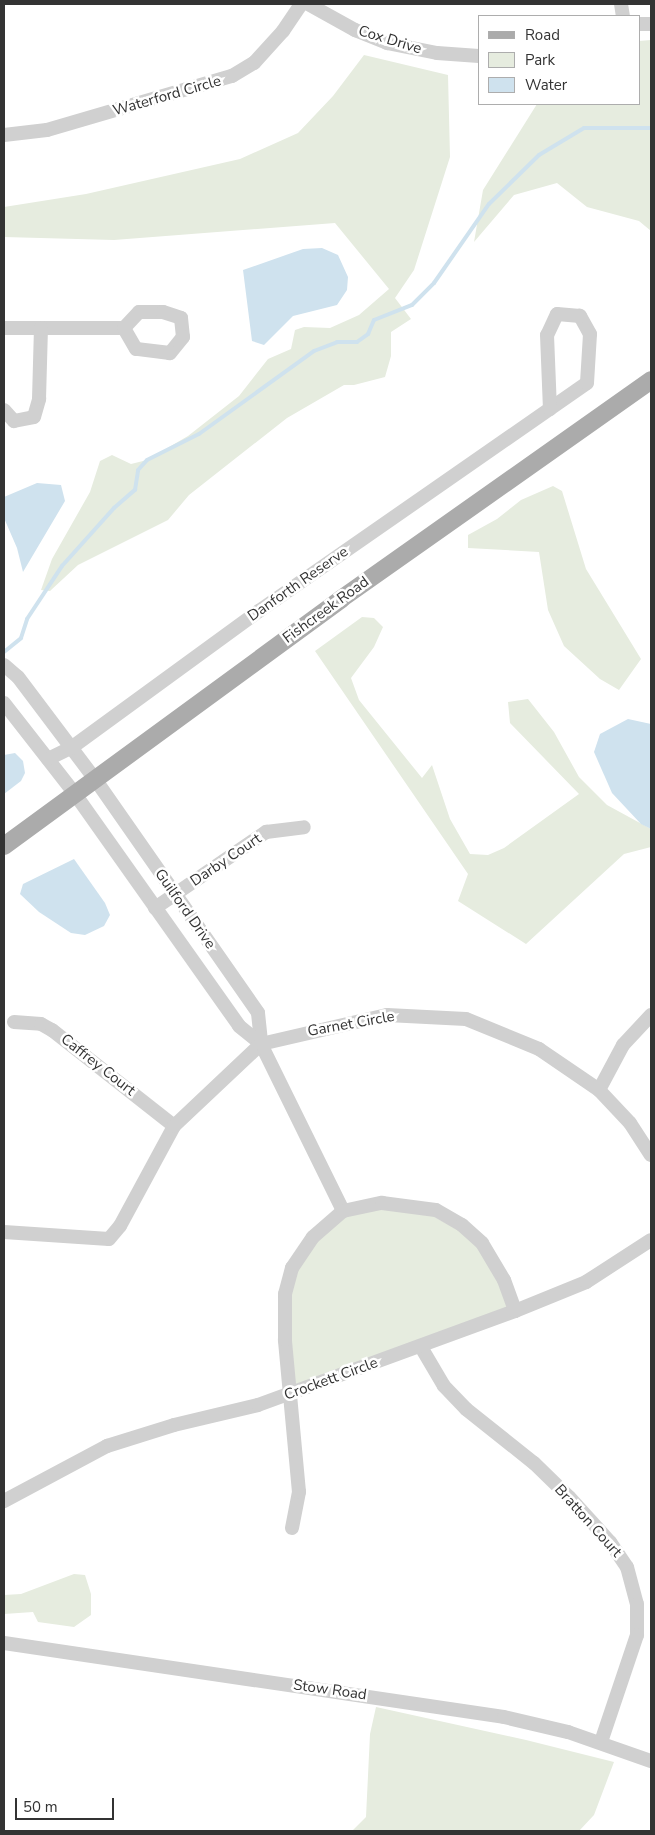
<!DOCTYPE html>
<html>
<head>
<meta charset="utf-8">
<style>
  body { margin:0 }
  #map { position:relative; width:655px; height:1835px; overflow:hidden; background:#fff; font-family:"Nunito Sans",sans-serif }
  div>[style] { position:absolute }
  .green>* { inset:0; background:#e6ecdf }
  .water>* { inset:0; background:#cfe2ee }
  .stream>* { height:4px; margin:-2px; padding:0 2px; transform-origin:2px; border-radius:2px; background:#cfe2ee }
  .minor>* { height:14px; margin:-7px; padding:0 7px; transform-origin:7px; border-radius:7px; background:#d0d0d0 }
  .major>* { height:18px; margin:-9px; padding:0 9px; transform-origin:9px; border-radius:9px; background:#ababab }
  span { translate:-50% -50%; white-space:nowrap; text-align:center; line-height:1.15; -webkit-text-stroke:5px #fff; paint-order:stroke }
  .street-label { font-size:15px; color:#333 }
  .frame { position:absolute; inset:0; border:5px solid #333; pointer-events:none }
  .legend { position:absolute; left:478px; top:15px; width:162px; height:90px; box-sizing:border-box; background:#fff; border:1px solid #adadad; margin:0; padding:6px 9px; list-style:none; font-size:15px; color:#333 }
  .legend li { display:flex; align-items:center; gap:10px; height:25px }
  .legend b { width:25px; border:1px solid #adadad }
  .scale { position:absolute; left:15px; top:1798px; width:99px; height:22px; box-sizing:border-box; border:2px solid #333; border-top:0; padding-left:6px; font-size:15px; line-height:18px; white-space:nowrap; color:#333; -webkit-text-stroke:4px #fff; paint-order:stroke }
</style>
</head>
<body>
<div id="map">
  <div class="green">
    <i style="clip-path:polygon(651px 40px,651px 231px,639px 221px,587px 207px,557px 183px,514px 195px,474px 242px,483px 190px,537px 104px,639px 104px,639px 41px)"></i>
    <i style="clip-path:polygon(364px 55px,448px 75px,450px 157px,414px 270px,395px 298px,411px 319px,391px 332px,391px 356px,385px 377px,354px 385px,344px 385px,287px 418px,189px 495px,168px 520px,78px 565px,50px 591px,41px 590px,52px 559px,90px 492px,100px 461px,112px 455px,131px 464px,147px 460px,188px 436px,239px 396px,268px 359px,291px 349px,295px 330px,304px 327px,330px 328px,359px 315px,389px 289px,335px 223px,114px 240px,4px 237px,4px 207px,86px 194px,240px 159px,298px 133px,333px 96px)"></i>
    <i style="clip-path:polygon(553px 486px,562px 491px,586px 569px,641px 659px,619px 690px,600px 679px,564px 646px,548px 610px,539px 552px,468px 548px,468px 535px,497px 519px,521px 500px)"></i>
    <i style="clip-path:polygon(362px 617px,374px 618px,383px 627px,374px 647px,351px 678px,359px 700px,422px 778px,432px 765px,450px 819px,470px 854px,488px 855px,504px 848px,579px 794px,510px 723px,508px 702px,528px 699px,554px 732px,579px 777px,607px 805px,651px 829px,651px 847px,624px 854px,526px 944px,458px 901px,468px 874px,315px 651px)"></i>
    <i style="clip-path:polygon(411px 1204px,482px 1243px,515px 1311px,290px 1394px,292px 1268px,343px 1211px)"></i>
    <i style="clip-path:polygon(74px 1574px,85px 1575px,91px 1594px,91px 1615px,74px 1627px,38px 1622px,33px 1612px,4px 1614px,4px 1595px,21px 1594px)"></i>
    <i style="clip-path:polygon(376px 1707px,526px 1740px,614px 1762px,594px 1815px,579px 1831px,352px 1831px,366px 1817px,370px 1734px)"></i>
  </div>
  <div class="water">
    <i style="clip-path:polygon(322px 248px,338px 255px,348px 277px,347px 290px,337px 305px,293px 316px,264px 345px,252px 341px,243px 270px,303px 249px)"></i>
    <i style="clip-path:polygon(37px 483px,61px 485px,65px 501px,23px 572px,17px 548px,4px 518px,4px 497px)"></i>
    <i style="clip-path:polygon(628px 719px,651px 724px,651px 829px,641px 824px,612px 793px,594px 752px,600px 734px)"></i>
    <i style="clip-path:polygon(15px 753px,23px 761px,25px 773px,21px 781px,4px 794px,4px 755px)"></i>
    <i style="clip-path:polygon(74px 859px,105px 903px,110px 915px,104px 926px,85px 935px,71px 933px,39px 912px,20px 894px,23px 884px)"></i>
  </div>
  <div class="stream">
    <i style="left:4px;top:652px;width:22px;rotate:-39deg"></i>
    <i style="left:21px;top:638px;width:20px;rotate:-72deg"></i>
    <i style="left:27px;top:619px;width:64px;rotate:-56.6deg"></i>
    <i style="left:62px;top:566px;width:78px;rotate:-48.1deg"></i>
    <i style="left:114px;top:508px;width:28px;rotate:-41deg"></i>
    <i style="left:135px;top:490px;width:20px;rotate:-81deg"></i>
    <i style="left:138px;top:470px;width:13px;rotate:-48deg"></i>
    <i style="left:147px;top:460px;width:58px;rotate:-26.6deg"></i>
    <i style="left:199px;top:434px;width:142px;rotate:-35.8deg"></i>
    <i style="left:314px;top:351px;width:25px;rotate:-21deg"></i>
    <i style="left:337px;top:342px;width:20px"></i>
    <i style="left:357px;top:342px;width:14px;rotate:-36deg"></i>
    <i style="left:368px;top:334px;width:15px;rotate:-67deg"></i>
    <i style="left:374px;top:320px;width:41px;rotate:-21.5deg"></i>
    <i style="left:412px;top:305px;width:31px;rotate:-45deg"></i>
    <i style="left:434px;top:283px;width:96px;rotate:-55.2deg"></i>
    <i style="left:489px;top:204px;width:70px;rotate:-44.4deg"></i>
    <i style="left:539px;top:155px;width:52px;rotate:-31deg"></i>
    <i style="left:584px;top:128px;width:67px"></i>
  </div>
  <div class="minor">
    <i style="left:308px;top:4px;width:54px;rotate:29deg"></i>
    <i style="left:355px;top:30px;width:35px;rotate:22deg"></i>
    <i style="left:387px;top:43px;width:51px;rotate:11.3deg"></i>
    <i style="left:437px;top:53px;width:42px;rotate:4.1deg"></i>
    <i style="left:621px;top:4px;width:12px;rotate:81deg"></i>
    <i style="left:639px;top:24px;width:12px"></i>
    <i style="left:4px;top:135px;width:43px;rotate:-6.6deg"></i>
    <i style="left:47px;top:130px;width:193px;rotate:-16.3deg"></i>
    <i style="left:232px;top:76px;width:26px;rotate:-31deg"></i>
    <i style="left:254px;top:63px;width:43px;rotate:-47.8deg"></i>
    <i style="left:283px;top:31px;width:32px;rotate:-56deg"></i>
    <i style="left:4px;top:328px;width:120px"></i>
    <i style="left:124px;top:328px;width:22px;rotate:-47deg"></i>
    <i style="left:139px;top:312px;width:24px"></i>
    <i style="left:163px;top:312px;width:19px;rotate:18deg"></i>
    <i style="left:181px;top:318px;width:19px;rotate:84deg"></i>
    <i style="left:183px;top:337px;width:21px;rotate:129deg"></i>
    <i style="left:170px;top:353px;width:34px;rotate:-173deg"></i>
    <i style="left:136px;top:349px;width:24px;rotate:-120deg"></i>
    <i style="left:4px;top:410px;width:15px;rotate:48deg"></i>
    <i style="left:14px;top:421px;width:20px;rotate:-11deg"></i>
    <i style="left:34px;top:417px;width:19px;rotate:-74deg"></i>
    <i style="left:39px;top:399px;width:71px;rotate:-88.4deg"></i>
    <i style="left:4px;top:665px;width:18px;rotate:41deg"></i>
    <i style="left:18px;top:677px;width:128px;rotate:53deg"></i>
    <i style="left:95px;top:779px;width:285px;rotate:55.1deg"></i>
    <i style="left:258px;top:1013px;width:31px;rotate:84deg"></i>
    <i style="left:261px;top:1044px;width:186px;rotate:63.8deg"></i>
    <i style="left:4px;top:703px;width:115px;rotate:52deg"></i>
    <i style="left:75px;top:794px;width:284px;rotate:54.7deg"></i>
    <i style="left:239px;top:1026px;width:28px;rotate:39deg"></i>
    <i style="left:48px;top:759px;width:25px;rotate:-26deg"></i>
    <i style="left:71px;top:748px;width:233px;rotate:-36.1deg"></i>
    <i style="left:259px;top:611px;width:399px;rotate:-34.8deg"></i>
    <i style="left:587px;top:383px;width:49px;rotate:-86.5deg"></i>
    <i style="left:590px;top:334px;width:21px;rotate:-119deg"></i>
    <i style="left:580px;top:316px;width:23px;rotate:-175deg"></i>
    <i style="left:557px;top:314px;width:23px;rotate:115deg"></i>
    <i style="left:547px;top:335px;width:74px;rotate:87.7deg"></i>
    <i style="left:155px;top:908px;width:135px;rotate:-34.4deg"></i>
    <i style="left:266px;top:832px;width:38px;rotate:-7deg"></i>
    <i style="left:14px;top:1022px;width:27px;rotate:4deg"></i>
    <i style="left:41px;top:1024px;width:13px;rotate:29deg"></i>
    <i style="left:52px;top:1030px;width:155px;rotate:38.2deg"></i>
    <i style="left:599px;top:1090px;width:51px;rotate:-61.9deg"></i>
    <i style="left:623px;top:1045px;width:41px;rotate:-47deg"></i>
    <i style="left:4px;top:1232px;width:105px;rotate:3.8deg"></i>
    <i style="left:109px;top:1239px;width:17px;rotate:-50deg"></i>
    <i style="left:120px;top:1226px;width:114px;rotate:-61.6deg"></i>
    <i style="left:174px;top:1126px;width:120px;rotate:-43.3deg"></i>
    <i style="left:261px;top:1044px;width:129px;rotate:-13deg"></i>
    <i style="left:387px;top:1015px;width:79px;rotate:2.9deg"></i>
    <i style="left:466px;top:1019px;width:79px;rotate:22.3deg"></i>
    <i style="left:539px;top:1049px;width:73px;rotate:34.3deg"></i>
    <i style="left:599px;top:1090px;width:45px;rotate:46.8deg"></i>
    <i style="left:630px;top:1123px;width:38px;rotate:57deg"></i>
    <i style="left:421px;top:1347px;width:45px;rotate:59.5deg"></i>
    <i style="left:444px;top:1386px;width:32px;rotate:46deg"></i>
    <i style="left:466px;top:1409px;width:87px;rotate:38.5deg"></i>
    <i style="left:534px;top:1463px;width:49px;rotate:44.2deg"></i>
    <i style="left:569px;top:1497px;width:61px;rotate:47.7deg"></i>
    <i style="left:610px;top:1542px;width:30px;rotate:56deg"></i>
    <i style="left:627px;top:1567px;width:38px;rotate:75deg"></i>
    <i style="left:637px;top:1604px;width:31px;rotate:90deg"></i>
    <i style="left:637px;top:1635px;width:113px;rotate:108.6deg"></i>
    <i style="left:4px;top:1501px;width:117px;rotate:-28.1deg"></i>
    <i style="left:107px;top:1446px;width:70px;rotate:-17.4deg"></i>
    <i style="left:174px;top:1425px;width:86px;rotate:-13.4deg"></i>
    <i style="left:258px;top:1405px;width:274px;rotate:-20.1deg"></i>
    <i style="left:515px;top:1311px;width:77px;rotate:-22.2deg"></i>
    <i style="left:586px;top:1282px;width:77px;rotate:-32.9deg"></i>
    <i style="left:292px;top:1528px;width:37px;rotate:-79deg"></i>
    <i style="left:299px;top:1492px;width:153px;rotate:-95.3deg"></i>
    <i style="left:285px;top:1340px;width:46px;rotate:-90deg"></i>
    <i style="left:285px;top:1294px;width:27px;rotate:-75deg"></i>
    <i style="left:292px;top:1268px;width:37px;rotate:-56deg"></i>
    <i style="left:313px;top:1237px;width:40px;rotate:-41deg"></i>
    <i style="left:343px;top:1211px;width:40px;rotate:-12deg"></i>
    <i style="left:382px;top:1203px;width:54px;rotate:7.4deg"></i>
    <i style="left:436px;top:1210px;width:30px;rotate:30deg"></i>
    <i style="left:462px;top:1225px;width:27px;rotate:42deg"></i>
    <i style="left:482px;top:1243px;width:43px;rotate:59.3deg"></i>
    <i style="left:504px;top:1280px;width:33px;rotate:70deg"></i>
    <i style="left:4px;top:1643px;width:505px;rotate:8.42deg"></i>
    <i style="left:504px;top:1717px;width:66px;rotate:13.2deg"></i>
    <i style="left:568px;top:1732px;width:88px;rotate:19.3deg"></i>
  </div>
  <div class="major">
    <i style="left:4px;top:846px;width:418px;rotate:-36.2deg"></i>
    <i style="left:341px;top:599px;width:380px;rotate:-35.2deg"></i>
  </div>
  <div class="street-label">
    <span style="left:390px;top:40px;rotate:17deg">Cox Drive</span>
    <span style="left:167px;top:96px;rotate:-16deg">Waterford Circle</span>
    <span style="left:298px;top:584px;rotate:-35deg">Danforth Reserve</span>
    <span style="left:326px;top:610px;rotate:-36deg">Fishcreek Road</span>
    <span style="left:226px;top:860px;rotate:-34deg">Darby Court</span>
    <span style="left:185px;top:909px;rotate:55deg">Guilford Drive</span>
    <span style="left:351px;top:1024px;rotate:-10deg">Garnet Circle</span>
    <span style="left:98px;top:1065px;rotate:38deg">Caffrey Court</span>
    <span style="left:331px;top:1379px;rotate:-20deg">Crockett Circle</span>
    <span style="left:588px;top:1521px;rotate:48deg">Bratton Court</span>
    <span style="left:330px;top:1690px;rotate:8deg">Stow Road</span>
  </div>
  <div class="frame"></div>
  <ul class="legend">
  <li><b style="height:6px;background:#ababab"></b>Road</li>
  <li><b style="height:14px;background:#e6ecdf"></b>Park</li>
  <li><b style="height:14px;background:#cfe2ee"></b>Water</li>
  </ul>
  <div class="scale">50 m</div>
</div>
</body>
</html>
